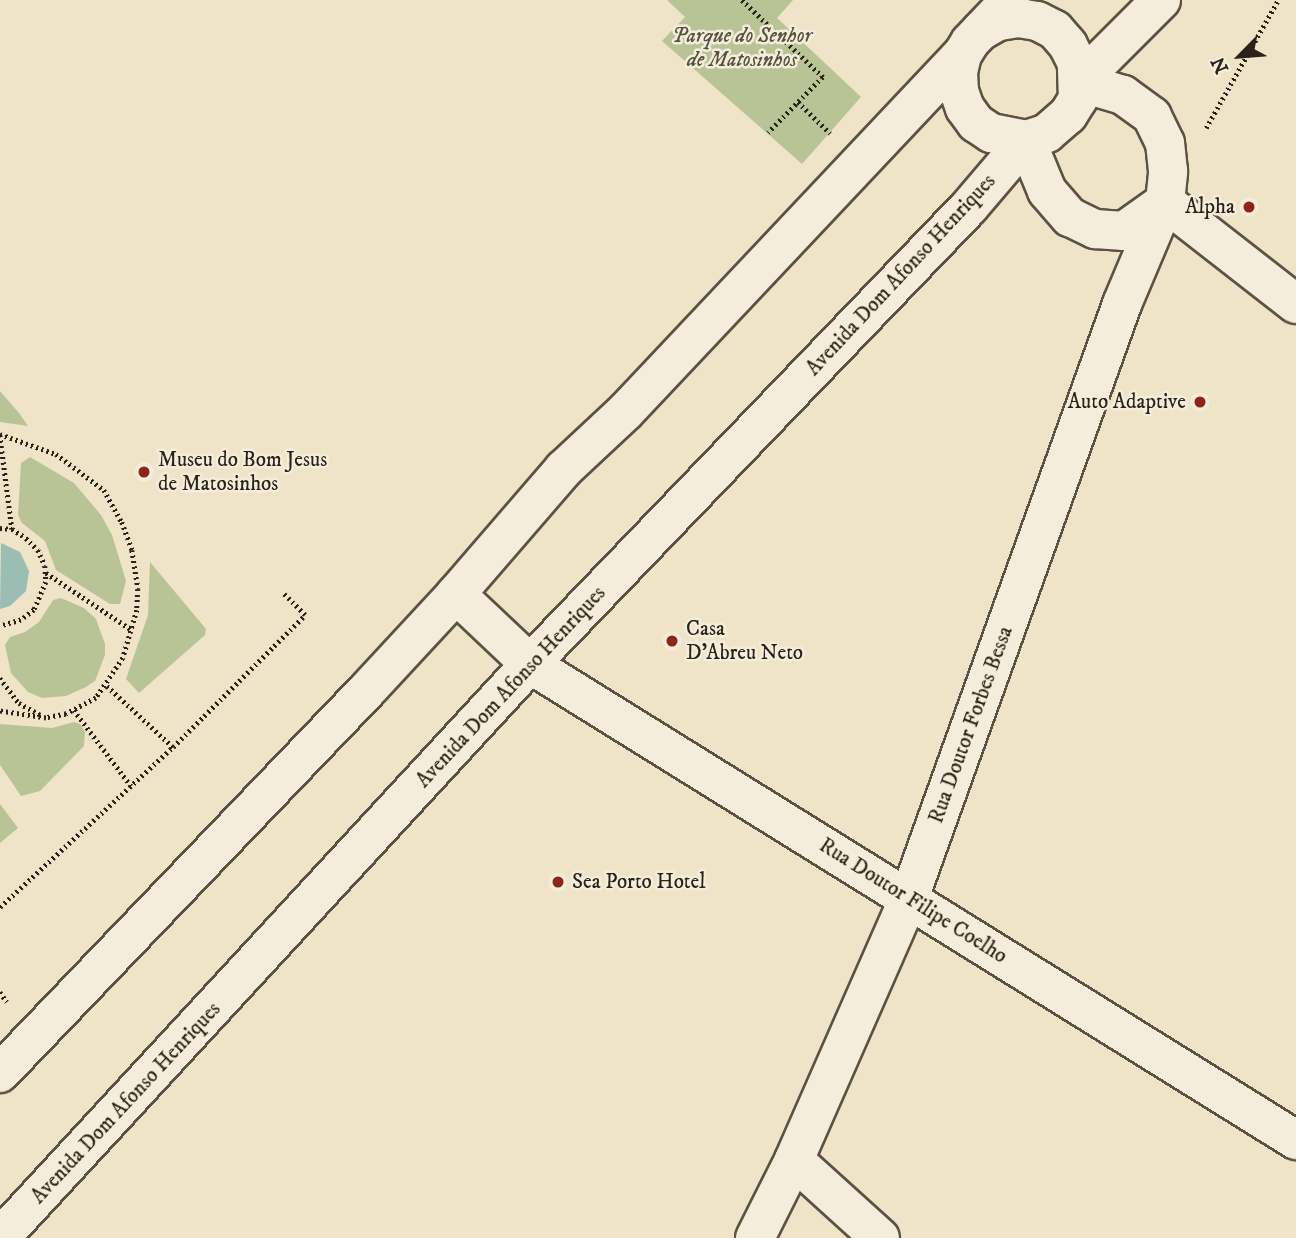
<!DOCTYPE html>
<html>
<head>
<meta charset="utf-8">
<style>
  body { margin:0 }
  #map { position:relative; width:1296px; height:1238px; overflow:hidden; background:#efe3c8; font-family:"IM FELL DW Pica",serif }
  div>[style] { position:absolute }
  .green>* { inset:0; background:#b9c496 }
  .water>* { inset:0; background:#9abeb2 }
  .path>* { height:4.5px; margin-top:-2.25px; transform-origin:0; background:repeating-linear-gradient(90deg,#2a2217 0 2px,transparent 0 5.5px) }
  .roads { filter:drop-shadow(2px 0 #5b5243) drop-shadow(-2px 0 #5b5243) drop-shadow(0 2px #5b5243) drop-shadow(0 -2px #5b5243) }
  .street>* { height:38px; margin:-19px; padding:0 19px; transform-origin:19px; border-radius:19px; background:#f5eddb }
  .secondary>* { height:38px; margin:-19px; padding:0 19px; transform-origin:19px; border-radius:19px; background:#f5eddb }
  .dots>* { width:19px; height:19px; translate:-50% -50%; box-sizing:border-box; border:4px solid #f5eddb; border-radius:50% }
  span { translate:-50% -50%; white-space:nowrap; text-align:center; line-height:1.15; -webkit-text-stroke:5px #f5eddb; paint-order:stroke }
  .park-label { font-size:21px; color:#55533d; font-style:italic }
  .poi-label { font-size:21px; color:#2a2217 }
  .right { translate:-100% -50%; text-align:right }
  .left { translate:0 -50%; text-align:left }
  .street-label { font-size:21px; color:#2a2217 }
  .north { position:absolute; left:1205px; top:21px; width:70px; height:70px; -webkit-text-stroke:5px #f5eddb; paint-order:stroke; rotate:245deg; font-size:19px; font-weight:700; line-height:28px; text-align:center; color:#2a2217 }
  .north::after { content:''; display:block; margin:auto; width:24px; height:32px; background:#2a2217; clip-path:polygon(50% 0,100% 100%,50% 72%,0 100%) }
</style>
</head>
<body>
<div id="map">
  <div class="green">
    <i style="clip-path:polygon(667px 0,793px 0,777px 18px,861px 97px,802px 164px,662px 41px,685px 17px)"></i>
    <i style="clip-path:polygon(0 391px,19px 413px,28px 426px,0 422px)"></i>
    <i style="clip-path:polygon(30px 457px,74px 483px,101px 515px,112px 535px,126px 581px,120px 604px,110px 604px,56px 570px,45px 541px,22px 523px,18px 515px,21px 463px)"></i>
    <i style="clip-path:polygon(150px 562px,206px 629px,205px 635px,139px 693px,126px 679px,148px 615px)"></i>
    <i style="clip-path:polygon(61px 598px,84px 608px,96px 619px,105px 644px,105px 655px,95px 681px,86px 687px,66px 696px,42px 698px,28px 692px,11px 673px,5px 645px,10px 637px,25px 632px,39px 622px,53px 600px)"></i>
    <i style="clip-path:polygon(74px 722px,80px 724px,85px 732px,84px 746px,40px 791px,21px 796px,0 765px,0 724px,52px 728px)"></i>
    <i style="clip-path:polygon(0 804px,18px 828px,0 843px)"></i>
  </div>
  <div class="water">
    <i style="clip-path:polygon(1px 543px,20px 552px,29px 571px,26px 591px,10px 606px,0 609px)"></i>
  </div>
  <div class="path">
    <i style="left:742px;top:0;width:112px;rotate:43.5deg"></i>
    <i style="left:823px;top:77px;width:78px;rotate:134.5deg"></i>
    <i style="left:798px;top:102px;width:45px;rotate:44.1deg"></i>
    <i style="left:1206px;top:128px;width:147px;rotate:-60.6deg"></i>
    <i style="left:0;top:434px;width:59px;rotate:19.7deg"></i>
    <i style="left:56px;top:454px;width:60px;rotate:36.9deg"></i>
    <i style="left:104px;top:490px;width:37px;rotate:61deg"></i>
    <i style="left:122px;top:522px;width:30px;rotate:70deg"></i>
    <i style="left:132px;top:550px;width:39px;rotate:81deg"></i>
    <i style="left:138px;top:589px;width:21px;rotate:93deg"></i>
    <i style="left:137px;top:610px;width:50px;rotate:106.3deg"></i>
    <i style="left:123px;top:658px;width:48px;rotate:124deg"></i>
    <i style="left:96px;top:698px;width:34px;rotate:152deg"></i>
    <i style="left:66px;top:714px;width:20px;rotate:169deg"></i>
    <i style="left:46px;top:718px;width:47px;rotate:-171.3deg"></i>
    <i style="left:0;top:435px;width:95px;rotate:82.7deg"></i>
    <i style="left:0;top:528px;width:12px;rotate:5deg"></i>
    <i style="left:12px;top:529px;width:17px;rotate:33deg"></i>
    <i style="left:26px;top:538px;width:17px;rotate:45deg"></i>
    <i style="left:38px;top:550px;width:17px;rotate:66deg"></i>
    <i style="left:45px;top:566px;width:16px;rotate:86deg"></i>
    <i style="left:46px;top:582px;width:30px;rotate:113deg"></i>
    <i style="left:34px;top:610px;width:16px;rotate:142deg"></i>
    <i style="left:21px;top:620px;width:22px;rotate:164deg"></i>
    <i style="left:46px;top:573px;width:103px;rotate:33.5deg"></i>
    <i style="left:0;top:678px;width:31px;rotate:53deg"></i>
    <i style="left:19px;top:703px;width:26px;rotate:29deg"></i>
    <i style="left:107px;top:686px;width:90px;rotate:42.7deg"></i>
    <i style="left:74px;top:710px;width:95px;rotate:53.1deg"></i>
    <i style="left:0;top:907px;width:236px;rotate:-42.8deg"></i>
    <i style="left:173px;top:747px;width:187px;rotate:-45deg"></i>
    <i style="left:305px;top:615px;width:31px;rotate:-135deg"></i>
    <i style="left:0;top:992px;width:12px;rotate:55deg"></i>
  </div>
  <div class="roads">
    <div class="street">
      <i style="left:1026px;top:140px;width:55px;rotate:67.6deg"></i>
      <i style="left:1047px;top:191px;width:35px;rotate:49deg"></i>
      <i style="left:1070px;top:217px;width:28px;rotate:26deg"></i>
      <i style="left:1095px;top:229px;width:29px;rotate:4deg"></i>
      <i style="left:1124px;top:231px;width:50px;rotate:-35.3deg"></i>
      <i style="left:1165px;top:202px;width:166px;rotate:37.9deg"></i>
      <i style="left:530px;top:664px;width:902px;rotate:31.86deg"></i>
      <i style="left:794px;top:1160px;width:116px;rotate:42.2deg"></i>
      <i style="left:755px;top:1238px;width:87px;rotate:-63.4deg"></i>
      <i style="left:794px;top:1160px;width:286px;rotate:-66.3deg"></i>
      <i style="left:909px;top:898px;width:631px;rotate:-70.27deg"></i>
      <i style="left:1122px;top:304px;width:111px;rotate:-67.1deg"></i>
      <i style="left:1165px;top:202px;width:31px;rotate:-84deg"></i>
      <i style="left:1168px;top:171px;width:28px;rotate:-96deg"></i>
      <i style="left:1165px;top:143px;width:30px;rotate:-116deg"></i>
      <i style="left:1152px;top:116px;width:36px;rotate:-144deg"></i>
      <i style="left:1123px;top:95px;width:46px;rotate:-163.5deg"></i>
    </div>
    <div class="secondary">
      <i style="left:962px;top:55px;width:17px;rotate:103deg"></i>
      <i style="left:958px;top:72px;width:19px;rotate:87deg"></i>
      <i style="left:959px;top:91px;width:18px;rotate:71deg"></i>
      <i style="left:965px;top:108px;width:19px;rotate:54deg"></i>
      <i style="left:976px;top:123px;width:18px;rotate:34deg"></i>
      <i style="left:991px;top:133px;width:36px;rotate:11deg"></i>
      <i style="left:1026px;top:140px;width:22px;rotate:-18deg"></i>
      <i style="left:1047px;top:133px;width:28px;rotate:-41deg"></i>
      <i style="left:1068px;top:115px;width:19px;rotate:-58deg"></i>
      <i style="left:1078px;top:99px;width:36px;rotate:-92deg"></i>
      <i style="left:1077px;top:63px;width:20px;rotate:-117deg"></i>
      <i style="left:1068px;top:45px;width:20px;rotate:-131deg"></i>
      <i style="left:1055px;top:30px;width:20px;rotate:-153deg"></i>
      <i style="left:1037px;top:21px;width:19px;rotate:-171deg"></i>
      <i style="left:1018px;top:18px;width:20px;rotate:171deg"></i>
      <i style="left:998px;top:21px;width:20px;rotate:150deg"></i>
      <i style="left:1079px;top:82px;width:116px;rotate:-45deg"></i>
      <i style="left:456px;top:594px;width:102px;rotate:43.4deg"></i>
      <i style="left:0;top:1073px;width:535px;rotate:-46.21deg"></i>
      <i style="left:370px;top:687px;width:127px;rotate:-47.2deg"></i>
      <i style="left:456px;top:594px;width:165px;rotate:-49.2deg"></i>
      <i style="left:564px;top:469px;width:83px;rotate:-43.1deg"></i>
      <i style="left:625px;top:412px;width:491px;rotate:-46.7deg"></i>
      <i style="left:962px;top:55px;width:15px;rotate:-58deg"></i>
      <i style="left:970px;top:42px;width:58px;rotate:-46.4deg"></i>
      <i style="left:0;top:1238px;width:781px;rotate:-47.28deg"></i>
      <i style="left:530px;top:664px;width:634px;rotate:-46.15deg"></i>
      <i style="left:969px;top:207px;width:88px;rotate:-49.6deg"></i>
    </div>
  </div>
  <div class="dots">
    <i style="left:1249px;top:207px;background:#8f2418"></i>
    <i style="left:1200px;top:402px;background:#8f2418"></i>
    <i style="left:144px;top:472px;background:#8f2418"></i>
    <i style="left:672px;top:641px;background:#8f2418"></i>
    <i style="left:558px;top:882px;background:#8f2418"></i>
  </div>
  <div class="park-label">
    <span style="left:742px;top:48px">Parque do Senhor<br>de Matosinhos</span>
  </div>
  <div class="poi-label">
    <span class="right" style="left:1235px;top:207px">Alpha</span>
    <span class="right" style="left:1186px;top:402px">Auto Adaptive</span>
    <span class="left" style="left:158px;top:472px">Museu do Bom Jesus<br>de Matosinhos</span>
    <span class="left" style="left:686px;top:641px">Casa<br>D'Abreu Neto</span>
    <span class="left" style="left:572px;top:882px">Sea Porto Hotel</span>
  </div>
  <div class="street-label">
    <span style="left:901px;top:275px;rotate:-47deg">Avenida Dom Afonso Henriques</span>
    <span style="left:511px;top:687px;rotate:-47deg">Avenida Dom Afonso Henriques</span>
    <span style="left:971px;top:725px;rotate:-70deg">Rua Doutor Forbes Bessa</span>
    <span style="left:913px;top:901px;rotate:32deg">Rua Doutor Filipe Coelho</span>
    <span style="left:126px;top:1103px;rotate:-47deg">Avenida Dom Afonso Henriques</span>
  </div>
  <div class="north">N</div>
</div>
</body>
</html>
